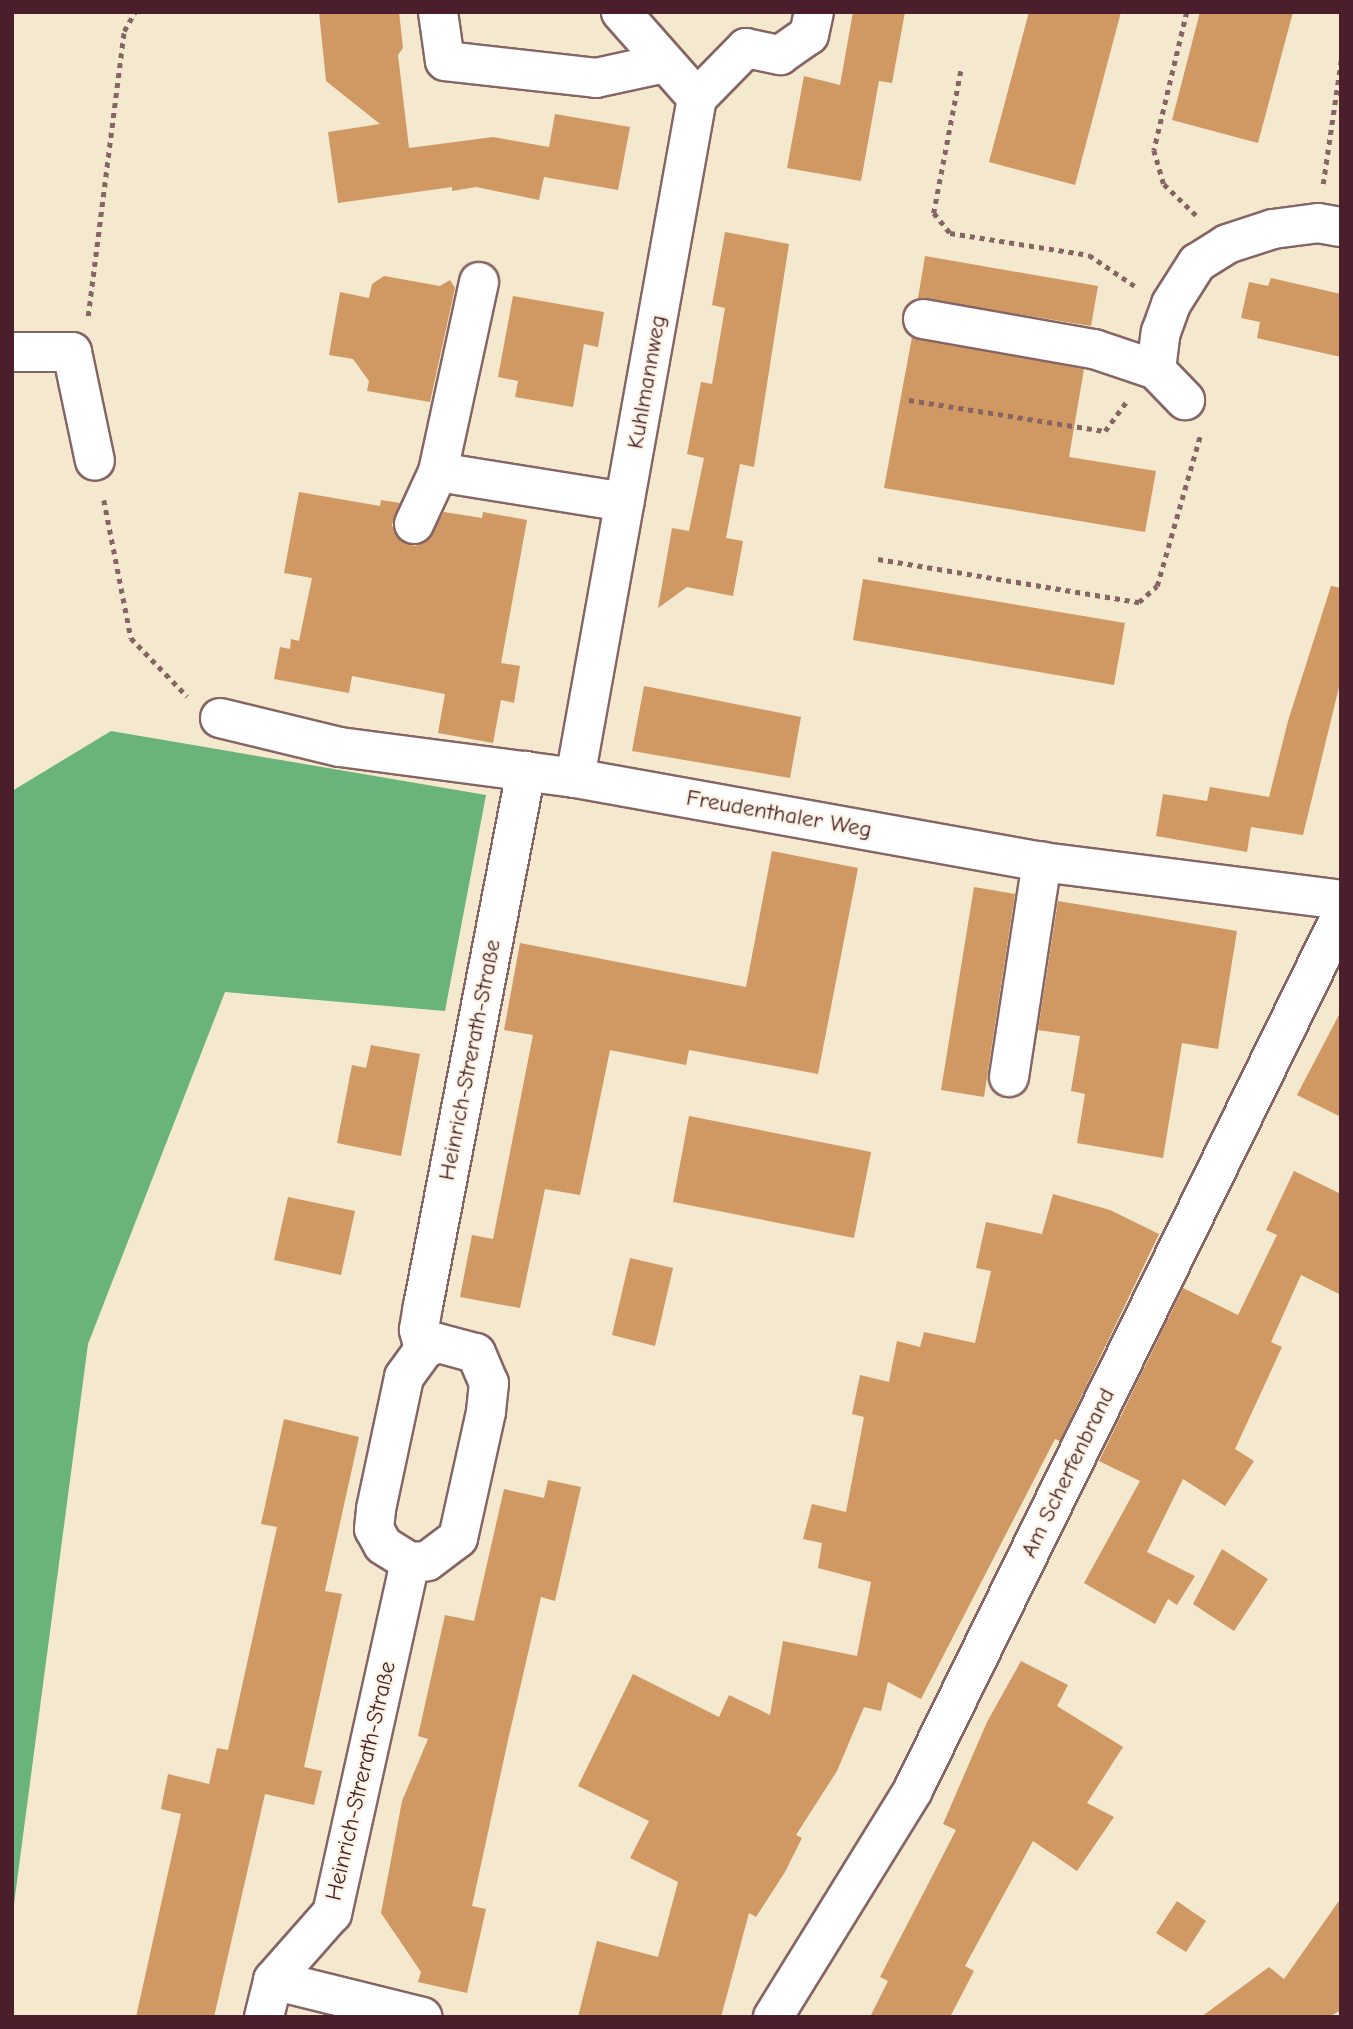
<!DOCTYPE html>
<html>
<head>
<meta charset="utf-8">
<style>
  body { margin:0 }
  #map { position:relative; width:1353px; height:2029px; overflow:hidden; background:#f4e8ce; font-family:"Comic Neue",sans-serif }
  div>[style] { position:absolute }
  .forest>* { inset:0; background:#6ab37b }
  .building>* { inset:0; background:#d09862 }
  .path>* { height:4.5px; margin-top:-2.25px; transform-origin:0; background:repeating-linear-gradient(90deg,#866564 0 5px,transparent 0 10px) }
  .roads { filter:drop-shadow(2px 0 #866564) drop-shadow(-2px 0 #866564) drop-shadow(0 2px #866564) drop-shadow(0 -2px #866564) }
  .minor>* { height:38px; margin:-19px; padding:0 19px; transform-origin:19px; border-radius:19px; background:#fff }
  span { translate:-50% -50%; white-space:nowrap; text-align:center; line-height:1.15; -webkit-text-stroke:5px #fcf5e5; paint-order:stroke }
  .street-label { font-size:23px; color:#4a1f2b }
  .frame { position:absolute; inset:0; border:14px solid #4a1f2b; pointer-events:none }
</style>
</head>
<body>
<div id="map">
  <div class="forest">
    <i style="clip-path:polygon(111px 731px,486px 795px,445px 1011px,225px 992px,88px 1344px,12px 1919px,12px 791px)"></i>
  </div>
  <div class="building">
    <i style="clip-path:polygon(319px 12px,399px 12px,403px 48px,398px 55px,409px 148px,493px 137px,549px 147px,555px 114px,630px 127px,618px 190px,544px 177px,539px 200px,476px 187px,452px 191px,452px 187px,338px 203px,328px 132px,380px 124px,326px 81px)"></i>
    <i style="clip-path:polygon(853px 12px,905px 12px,892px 83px,879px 81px,861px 181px,787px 168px,804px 76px,840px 85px)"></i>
    <i style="clip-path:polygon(1029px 12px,1121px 12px,1075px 185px,989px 162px)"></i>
    <i style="clip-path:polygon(1200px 12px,1293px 12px,1258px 143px,1172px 120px)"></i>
    <i style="clip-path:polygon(725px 232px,789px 244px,754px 467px,740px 464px,726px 538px,743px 541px,733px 596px,687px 587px,658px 608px,672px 528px,689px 531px,704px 458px,687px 454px,701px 382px,712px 384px,725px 308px,712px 305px)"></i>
    <i style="clip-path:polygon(925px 256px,1098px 286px,1091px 326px,918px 298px)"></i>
    <i style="clip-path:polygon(384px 276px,440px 286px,450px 280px,455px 288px,430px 402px,367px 391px,369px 381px,353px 359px,329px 355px,340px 292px,369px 298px,372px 284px)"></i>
    <i style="clip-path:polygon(1271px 278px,1341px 294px,1341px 357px,1257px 338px,1260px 322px,1241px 318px,1249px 282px,1268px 286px)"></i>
    <i style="clip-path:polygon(513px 296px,604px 312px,598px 347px,584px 344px,573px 407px,515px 397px,518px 381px,498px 377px)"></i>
    <i style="clip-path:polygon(912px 337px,1084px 369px,1069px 457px,1156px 471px,1145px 532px,884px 488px)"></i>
    <i style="clip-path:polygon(299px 492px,380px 506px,381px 500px,400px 503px,392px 525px,396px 536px,415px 546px,427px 541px,444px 512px,482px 518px,483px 512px,527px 520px,501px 663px,520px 666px,514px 703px,501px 700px,493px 743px,438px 733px,445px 694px,352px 676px,349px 693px,274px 679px,280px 647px,290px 649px,291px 639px,299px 641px,312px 578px,284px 573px)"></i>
    <i style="clip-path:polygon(863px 579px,1125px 623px,1114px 685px,853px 640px)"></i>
    <i style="clip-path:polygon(1331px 586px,1341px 588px,1341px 679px,1303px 835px,1251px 827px,1247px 852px,1156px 836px,1163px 794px,1207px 801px,1210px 787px,1269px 797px,1288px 721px)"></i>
    <i style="clip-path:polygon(644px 686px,801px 717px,790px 778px,632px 751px)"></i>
    <i style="clip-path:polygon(772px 851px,858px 868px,818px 1074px,689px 1050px,686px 1065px,610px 1050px,580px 1195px,545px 1189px,520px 1308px,460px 1297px,472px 1235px,493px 1239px,533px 1035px,504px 1030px,520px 943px,746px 987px)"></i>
    <i style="clip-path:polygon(974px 887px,1015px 894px,984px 1097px,941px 1090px)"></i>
    <i style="clip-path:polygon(1058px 901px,1237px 931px,1218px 1049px,1182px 1043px,1163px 1158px,1077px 1143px,1085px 1094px,1071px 1091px,1080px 1036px,1038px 1030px)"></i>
    <i style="clip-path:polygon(1341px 1011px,1341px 1117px,1297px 1095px)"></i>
    <i style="clip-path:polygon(371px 1045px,420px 1054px,401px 1156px,337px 1143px,352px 1065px,366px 1068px)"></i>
    <i style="clip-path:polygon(689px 1116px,871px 1152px,854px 1238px,673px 1202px)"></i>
    <i style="clip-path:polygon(1294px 1171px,1341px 1194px,1341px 1295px,1301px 1275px,1271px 1342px,1282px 1347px,1235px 1449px,1254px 1461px,1225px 1506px,1183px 1479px,1147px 1552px,1195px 1576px,1177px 1605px,1168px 1599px,1155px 1624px,1084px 1583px,1140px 1481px,1099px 1461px,1183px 1288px,1238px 1315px,1277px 1235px,1266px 1230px)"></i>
    <i style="clip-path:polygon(1053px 1194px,1110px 1210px,1159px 1234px,1060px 1441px,1055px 1439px,921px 1699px,888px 1682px,881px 1711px,864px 1707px,837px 1771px,796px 1835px,802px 1838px,785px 1872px,756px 1917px,749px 1913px,721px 2017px,578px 2017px,597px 1941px,658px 1957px,678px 1882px,630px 1858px,649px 1821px,578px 1786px,633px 1674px,719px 1717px,729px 1695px,770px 1715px,783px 1641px,857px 1656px,871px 1582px,818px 1568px,822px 1543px,803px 1539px,812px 1504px,846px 1512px,864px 1417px,852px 1414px,860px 1375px,889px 1382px,897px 1341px,920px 1347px,924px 1332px,975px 1343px,991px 1271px,976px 1268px,986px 1222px,1042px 1234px)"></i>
    <i style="clip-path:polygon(288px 1197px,355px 1211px,341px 1275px,274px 1260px)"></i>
    <i style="clip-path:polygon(630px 1258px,673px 1268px,655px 1346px,612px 1335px)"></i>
    <i style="clip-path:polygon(284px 1419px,359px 1437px,325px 1591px,342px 1594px,304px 1767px,322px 1771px,314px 1805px,265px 1794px,214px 2017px,136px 2017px,181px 1814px,161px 1809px,168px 1774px,209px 1784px,217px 1748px,228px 1750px,277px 1527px,261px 1524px)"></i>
    <i style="clip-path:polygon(548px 1480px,581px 1487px,555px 1601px,541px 1597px,508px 1740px,472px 1906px,486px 1909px,467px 1993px,418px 1982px,421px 1972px,381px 1913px,402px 1801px,428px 1739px,418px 1736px,445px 1615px,474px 1621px,504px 1489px,544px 1498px)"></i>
    <i style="clip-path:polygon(1222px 1549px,1268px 1579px,1234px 1631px,1193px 1604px)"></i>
    <i style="clip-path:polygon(1021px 1661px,1068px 1685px,1057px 1706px,1123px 1747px,1087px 1803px,1114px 1817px,1077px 1871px,1033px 1841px,965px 1966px,974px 1971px,950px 2017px,870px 2017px,888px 1981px,880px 1977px,956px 1830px,943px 1824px,987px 1722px)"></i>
    <i style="clip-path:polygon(1341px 1898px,1341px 2010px,1329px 2017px,1201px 2017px,1269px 1967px,1284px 1979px)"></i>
    <i style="clip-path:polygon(1177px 1901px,1206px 1921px,1186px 1952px,1156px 1933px)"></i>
  </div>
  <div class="path">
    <i style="left:1187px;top:12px;width:142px;rotate:103.4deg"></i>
    <i style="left:1154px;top:150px;width:35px;rotate:74deg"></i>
    <i style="left:1164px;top:184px;width:46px;rotate:44.1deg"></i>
    <i style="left:961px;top:71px;width:145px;rotate:100.8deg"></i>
    <i style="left:934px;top:213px;width:26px;rotate:51deg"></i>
    <i style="left:950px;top:233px;width:141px;rotate:9deg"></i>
    <i style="left:1089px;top:255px;width:55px;rotate:34deg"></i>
    <i style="left:1323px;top:184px;width:125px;rotate:-81.7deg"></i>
    <i style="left:88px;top:316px;width:287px;rotate:-82.8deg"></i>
    <i style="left:124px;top:31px;width:22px;rotate:-60deg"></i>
    <i style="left:909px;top:400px;width:198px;rotate:9deg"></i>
    <i style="left:1105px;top:431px;width:37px;rotate:-54deg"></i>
    <i style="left:104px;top:500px;width:141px;rotate:78.9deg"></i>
    <i style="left:131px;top:638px;width:81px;rotate:46deg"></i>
    <i style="left:878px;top:559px;width:265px;rotate:9.4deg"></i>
    <i style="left:1139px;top:602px;width:24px;rotate:-42deg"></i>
    <i style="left:1157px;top:586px;width:156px;rotate:-74deg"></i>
  </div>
  <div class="roads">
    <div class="minor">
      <i style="left:438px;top:12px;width:49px;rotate:81.9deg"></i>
      <i style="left:445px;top:61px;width:152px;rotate:6.4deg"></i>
      <i style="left:596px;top:78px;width:71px;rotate:-12.3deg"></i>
      <i style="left:697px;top:98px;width:70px;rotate:-45.6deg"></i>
      <i style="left:746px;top:48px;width:35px;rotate:12deg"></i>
      <i style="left:780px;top:55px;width:35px;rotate:-35deg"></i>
      <i style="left:809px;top:35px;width:24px;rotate:-78deg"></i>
      <i style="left:479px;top:282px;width:194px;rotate:102.2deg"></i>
      <i style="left:438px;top:472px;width:189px;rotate:9.1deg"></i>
      <i style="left:923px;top:319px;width:174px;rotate:10deg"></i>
      <i style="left:1094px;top:349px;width:65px;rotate:18.7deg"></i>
      <i style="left:1156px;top:370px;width:42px;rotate:46deg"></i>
      <i style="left:12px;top:352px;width:60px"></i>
      <i style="left:72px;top:352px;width:111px;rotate:78.1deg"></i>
      <i style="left:1156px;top:370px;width:38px;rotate:-83deg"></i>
      <i style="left:1161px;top:332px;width:30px;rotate:-70deg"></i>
      <i style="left:1171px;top:304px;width:49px;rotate:-57.6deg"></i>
      <i style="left:1197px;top:263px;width:36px;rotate:-32deg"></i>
      <i style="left:1227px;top:244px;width:48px;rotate:-18.1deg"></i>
      <i style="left:1273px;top:229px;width:45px;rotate:-7.6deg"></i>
      <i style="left:1318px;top:223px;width:23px;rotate:10deg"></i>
      <i style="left:414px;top:524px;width:57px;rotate:-65.2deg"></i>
      <i style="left:220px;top:718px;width:123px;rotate:13.6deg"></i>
      <i style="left:340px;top:747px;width:237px;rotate:7.5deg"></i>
      <i style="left:575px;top:778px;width:474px;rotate:10.2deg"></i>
      <i style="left:1042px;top:862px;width:301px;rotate:7.2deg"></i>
      <i style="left:575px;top:778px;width:691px;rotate:-79.83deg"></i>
      <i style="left:697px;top:98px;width:115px;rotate:-131.5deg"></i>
      <i style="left:1009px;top:1077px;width:218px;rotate:-81.3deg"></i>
      <i style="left:438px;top:1343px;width:39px;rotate:15deg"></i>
      <i style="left:476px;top:1353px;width:33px;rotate:67deg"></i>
      <i style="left:489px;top:1383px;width:29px;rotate:96deg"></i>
      <i style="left:486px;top:1412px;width:129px;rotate:102.5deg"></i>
      <i style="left:458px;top:1538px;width:39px;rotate:143deg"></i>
      <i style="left:427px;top:1561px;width:17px;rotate:177deg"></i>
      <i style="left:410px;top:1562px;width:32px;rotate:-148deg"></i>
      <i style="left:383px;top:1545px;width:18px;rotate:-119deg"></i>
      <i style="left:374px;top:1529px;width:20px;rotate:-84deg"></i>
      <i style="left:376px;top:1509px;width:135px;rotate:-78deg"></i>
      <i style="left:404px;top:1377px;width:34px;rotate:-54deg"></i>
      <i style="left:424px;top:1349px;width:15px;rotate:-23deg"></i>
      <i style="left:424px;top:1349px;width:20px;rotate:-105deg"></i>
      <i style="left:419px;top:1330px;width:24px;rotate:-81deg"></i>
      <i style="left:423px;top:1306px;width:545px;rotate:-79.1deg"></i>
      <i style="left:410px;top:1562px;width:360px;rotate:102.5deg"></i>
      <i style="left:332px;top:1913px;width:89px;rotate:131.4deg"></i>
      <i style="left:273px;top:1980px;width:154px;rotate:13.9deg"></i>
      <i style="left:264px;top:2017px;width:38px;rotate:-76deg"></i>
      <i style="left:773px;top:2017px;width:267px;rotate:-58.3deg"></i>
      <i style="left:913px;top:1790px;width:973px;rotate:-63.91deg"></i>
    </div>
  </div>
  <div class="street-label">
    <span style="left:647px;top:382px;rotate:-80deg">Kuhlmannweg</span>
    <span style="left:779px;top:814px;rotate:10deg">Freudenthaler Weg</span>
    <span style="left:470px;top:1060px;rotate:-79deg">Heinrich-Strerath-Straße</span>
    <span style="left:1068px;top:1473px;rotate:-64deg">Am Scherfenbrand</span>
    <span style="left:361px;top:1781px;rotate:-77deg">Heinrich-Strerath-Straße</span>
  </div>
  <div class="frame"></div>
</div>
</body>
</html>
